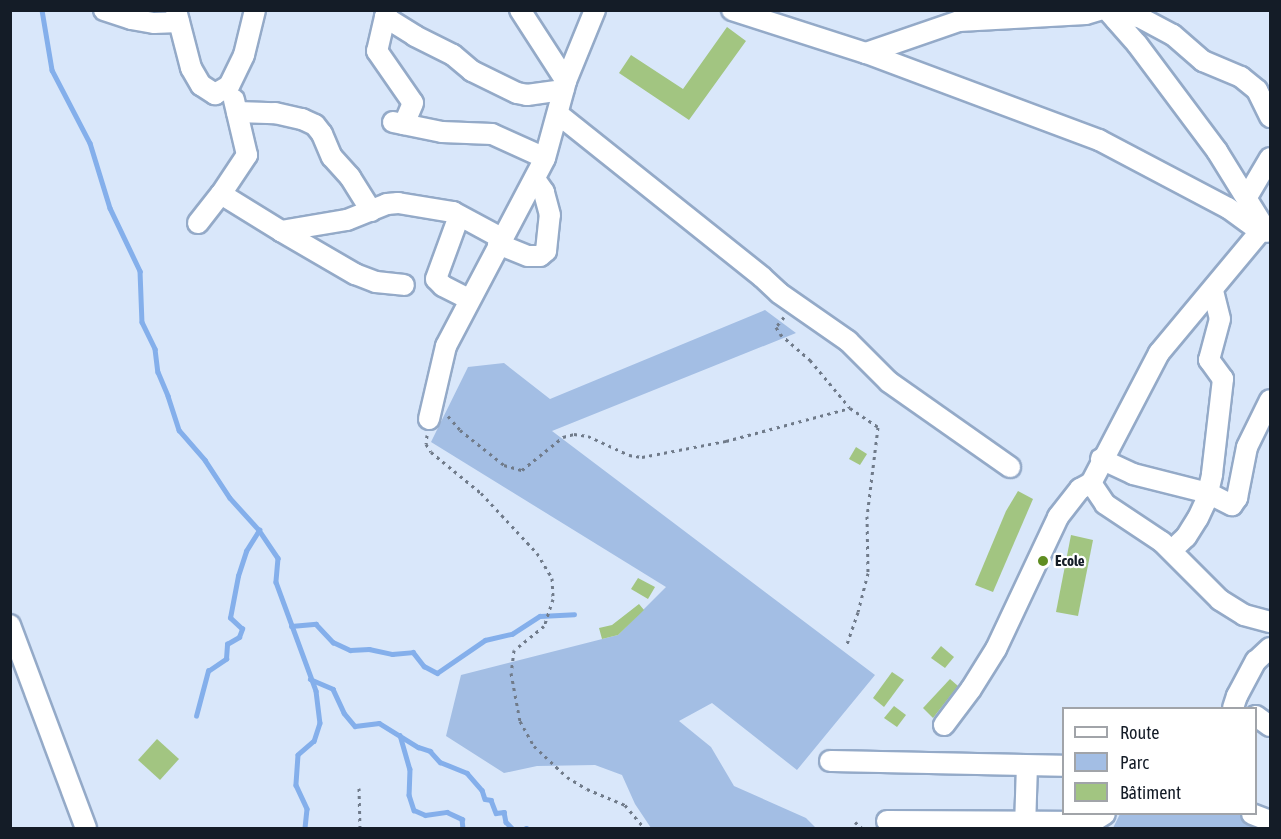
<!DOCTYPE html>
<html>
<head>
<meta charset="utf-8">
<style>
  body { margin:0 }
  #map { position:relative; width:1281px; height:839px; overflow:hidden; background:#d9e7fa; font-family:"Asap Condensed",sans-serif }
  div>[style] { position:absolute }
  .green>* { inset:0; background:#a3bee4 }
  .stream>* { height:4.5px; margin:-2.25px; padding:0 2.25px; transform-origin:2.25px; border-radius:2.25px; background:#84afeb }
  .building>* { inset:0; background:#a2c581 }
  .path>* { height:3px; margin-top:-1.5px; transform-origin:0; background:repeating-linear-gradient(90deg,#707b8a 0 3px,transparent 0 7.5px) }
  .roads { filter:drop-shadow(2px 0 #94aac8) drop-shadow(-2px 0 #94aac8) drop-shadow(0 2px #94aac8) drop-shadow(0 -2px #94aac8) }
  .minor>* { height:20px; margin:-10px; padding:0 10px; transform-origin:10px; border-radius:10px; background:#fff }
  .dots>* { width:16px; height:16px; translate:-50% -50%; box-sizing:border-box; border:3px solid #fff; border-radius:50% }
  span { translate:-50% -50%; white-space:nowrap; text-align:center; line-height:1.15; -webkit-text-stroke:4.5px #fff; paint-order:stroke }
  .poi-label { font-size:15px; color:#141c27; font-weight:700 }
  .left { translate:0 -50%; text-align:left }
  .frame { position:absolute; inset:0; border:12px solid #141c27; pointer-events:none }
  .legend { position:absolute; left:1062px; top:707px; width:195px; height:108px; box-sizing:border-box; background:#fff; border:2px solid #a1a4a9; margin:0; padding:8px 10px; list-style:none; font-size:18px; color:#141c27 }
  .legend li { display:flex; align-items:center; gap:12px; height:30px }
  .legend b { width:30px; border:2px solid #a1a4a9 }
</style>
</head>
<body>
<div id="map">
  <div class="green">
    <i style="clip-path:polygon(765px 310px,796px 333px,552px 431px,875px 675px,797px 770px,712px 703px,679px 721px,711px 747px,734px 786px,806px 818px,816px 828px,651px 828px,635px 804px,622px 775px,595px 765px,537px 766px,504px 773px,446px 736px,461px 675px,618px 635px,666px 587px,431px 442px,468px 367px,504px 363px,550px 399px)"></i>
    <i style="clip-path:polygon(1120px 814px,1240px 814px,1270px 826px,1270px 828px,1113px 828px)"></i>
  </div>
  <div class="stream">
    <i style="left:42px;top:10px;width:61px;rotate:80.5deg"></i>
    <i style="left:52px;top:70px;width:82px;rotate:62.5deg"></i>
    <i style="left:90px;top:143px;width:68px;rotate:72.9deg"></i>
    <i style="left:110px;top:208px;width:70px;rotate:64.5deg"></i>
    <i style="left:140px;top:271px;width:51px;rotate:87.8deg"></i>
    <i style="left:142px;top:322px;width:30px;rotate:64deg"></i>
    <i style="left:155px;top:349px;width:23px;rotate:83deg"></i>
    <i style="left:158px;top:372px;width:26px;rotate:67deg"></i>
    <i style="left:168px;top:396px;width:36px;rotate:72deg"></i>
    <i style="left:179px;top:430px;width:40px;rotate:49deg"></i>
    <i style="left:205px;top:460px;width:45px;rotate:56.7deg"></i>
    <i style="left:230px;top:498px;width:43px;rotate:47.8deg"></i>
    <i style="left:259px;top:530px;width:34px;rotate:56deg"></i>
    <i style="left:278px;top:558px;width:24px;rotate:95deg"></i>
    <i style="left:276px;top:582px;width:116px;rotate:69.8deg"></i>
    <i style="left:316px;top:691px;width:32px;rotate:83deg"></i>
    <i style="left:320px;top:723px;width:19px;rotate:108deg"></i>
    <i style="left:314px;top:741px;width:21px;rotate:139deg"></i>
    <i style="left:298px;top:755px;width:30px;rotate:94deg"></i>
    <i style="left:296px;top:785px;width:26px;rotate:65deg"></i>
    <i style="left:307px;top:809px;width:19px;rotate:96deg"></i>
    <i style="left:291px;top:626px;width:25px;rotate:-5deg"></i>
    <i style="left:316px;top:624px;width:25px;rotate:47deg"></i>
    <i style="left:333px;top:642px;width:19px;rotate:25deg"></i>
    <i style="left:350px;top:650px;width:19px;rotate:-3deg"></i>
    <i style="left:369px;top:649px;width:24px;rotate:12deg"></i>
    <i style="left:392px;top:654px;width:21px;rotate:-5deg"></i>
    <i style="left:413px;top:652px;width:18px;rotate:52deg"></i>
    <i style="left:424px;top:666px;width:15px;rotate:28deg"></i>
    <i style="left:437px;top:673px;width:58px;rotate:-34.5deg"></i>
    <i style="left:485px;top:640px;width:28px;rotate:-13deg"></i>
    <i style="left:512px;top:634px;width:33px;rotate:-33deg"></i>
    <i style="left:540px;top:616px;width:34px;rotate:-3deg"></i>
    <i style="left:310px;top:679px;width:25px;rotate:23deg"></i>
    <i style="left:333px;top:689px;width:26px;rotate:65deg"></i>
    <i style="left:344px;top:713px;width:17px;rotate:50deg"></i>
    <i style="left:355px;top:726px;width:24px;rotate:-7deg"></i>
    <i style="left:379px;top:723px;width:46px;rotate:31.6deg"></i>
    <i style="left:418px;top:747px;width:13px;rotate:18deg"></i>
    <i style="left:430px;top:751px;width:15px;rotate:48deg"></i>
    <i style="left:440px;top:762px;width:29px;rotate:22deg"></i>
    <i style="left:467px;top:773px;width:23px;rotate:49deg"></i>
    <i style="left:482px;top:790px;width:9px;rotate:72deg"></i>
    <i style="left:485px;top:799px;width:6px;rotate:9deg"></i>
    <i style="left:491px;top:800px;width:14px;rotate:69deg"></i>
    <i style="left:496px;top:813px;width:8px;rotate:-7deg"></i>
    <i style="left:504px;top:812px;width:10px;rotate:79deg"></i>
    <i style="left:506px;top:822px;width:8px;rotate:45deg"></i>
    <i style="left:196px;top:716px;width:47px;rotate:-75.1deg"></i>
    <i style="left:208px;top:671px;width:22px;rotate:-34deg"></i>
    <i style="left:226px;top:659px;width:15px;rotate:-86deg"></i>
    <i style="left:227px;top:644px;width:14px;rotate:-30deg"></i>
    <i style="left:239px;top:637px;width:9px;rotate:-69deg"></i>
    <i style="left:242px;top:629px;width:16px;rotate:-137deg"></i>
    <i style="left:230px;top:618px;width:43px;rotate:-79.2deg"></i>
    <i style="left:238px;top:576px;width:26px;rotate:-72deg"></i>
    <i style="left:246px;top:551px;width:25px;rotate:-58deg"></i>
    <i style="left:400px;top:735px;width:35px;rotate:74deg"></i>
    <i style="left:410px;top:769px;width:26px;rotate:92deg"></i>
    <i style="left:409px;top:795px;width:16px;rotate:72deg"></i>
    <i style="left:414px;top:810px;width:12px;rotate:24deg"></i>
    <i style="left:425px;top:815px;width:22px;rotate:-8deg"></i>
    <i style="left:447px;top:812px;width:17px;rotate:25deg"></i>
    <i style="left:462px;top:819px;width:9px;rotate:84deg"></i>
    <i style="left:526px;top:828px;width:1px"></i>
  </div>
  <div class="building">
    <i style="clip-path:polygon(727px 27px,746px 41px,689px 120px,619px 73px,631px 55px,683px 89px)"></i>
    <i style="clip-path:polygon(856px 447px,867px 454px,860px 465px,849px 459px)"></i>
    <i style="clip-path:polygon(1018px 491px,1033px 499px,993px 592px,975px 585px,1006px 511px)"></i>
    <i style="clip-path:polygon(1071px 535px,1093px 540px,1078px 616px,1056px 612px)"></i>
    <i style="clip-path:polygon(638px 578px,655px 587px,648px 599px,631px 589px)"></i>
    <i style="clip-path:polygon(639px 604px,644px 610px,618px 635px,602px 639px,599px 628px,612px 625px)"></i>
    <i style="clip-path:polygon(941px 646px,954px 657px,945px 668px,931px 658px)"></i>
    <i style="clip-path:polygon(892px 672px,904px 680px,884px 707px,873px 698px)"></i>
    <i style="clip-path:polygon(950px 679px,958px 686px,933px 718px,923px 708px)"></i>
    <i style="clip-path:polygon(894px 706px,906px 715px,897px 727px,884px 718px)"></i>
    <i style="clip-path:polygon(157px 739px,179px 759px,160px 780px,138px 760px)"></i>
  </div>
  <div class="path">
    <i style="left:784px;top:317px;width:13px;rotate:129deg"></i>
    <i style="left:776px;top:327px;width:8px;rotate:60deg"></i>
    <i style="left:780px;top:334px;width:40px;rotate:41deg"></i>
    <i style="left:810px;top:360px;width:62px;rotate:50.2deg"></i>
    <i style="left:850px;top:408px;width:34px;rotate:34deg"></i>
    <i style="left:878px;top:427px;width:90px;rotate:97deg"></i>
    <i style="left:867px;top:516px;width:57px;rotate:89deg"></i>
    <i style="left:868px;top:573px;width:40px;rotate:104.4deg"></i>
    <i style="left:858px;top:612px;width:36px;rotate:109deg"></i>
    <i style="left:448px;top:416px;width:18px;rotate:49deg"></i>
    <i style="left:460px;top:430px;width:56px;rotate:38.5deg"></i>
    <i style="left:504px;top:465px;width:19px;rotate:16deg"></i>
    <i style="left:522px;top:470px;width:53px;rotate:-38.8deg"></i>
    <i style="left:563px;top:437px;width:11px;rotate:-15deg"></i>
    <i style="left:574px;top:434px;width:14px;rotate:8deg"></i>
    <i style="left:588px;top:436px;width:45px;rotate:24.9deg"></i>
    <i style="left:629px;top:455px;width:13px;rotate:9deg"></i>
    <i style="left:642px;top:457px;width:86px;rotate:-10.8deg"></i>
    <i style="left:726px;top:441px;width:128px;rotate:-14.9deg"></i>
    <i style="left:427px;top:435px;width:9px;rotate:96deg"></i>
    <i style="left:426px;top:444px;width:9px;rotate:58deg"></i>
    <i style="left:431px;top:452px;width:65px;rotate:39.4deg"></i>
    <i style="left:481px;top:493px;width:82px;rotate:47deg"></i>
    <i style="left:537px;top:553px;width:29px;rotate:59deg"></i>
    <i style="left:552px;top:578px;width:21px;rotate:87deg"></i>
    <i style="left:553px;top:599px;width:28px;rotate:108deg"></i>
    <i style="left:544px;top:626px;width:38px;rotate:141deg"></i>
    <i style="left:514px;top:650px;width:23px;rotate:97deg"></i>
    <i style="left:511px;top:673px;width:49px;rotate:79.4deg"></i>
    <i style="left:520px;top:721px;width:29px;rotate:61deg"></i>
    <i style="left:534px;top:746px;width:45px;rotate:43.2deg"></i>
    <i style="left:567px;top:777px;width:23px;rotate:31deg"></i>
    <i style="left:587px;top:789px;width:41px;rotate:22.8deg"></i>
    <i style="left:625px;top:805px;width:30px;rotate:50deg"></i>
    <i style="left:359px;top:788px;width:40px;rotate:88.6deg"></i>
    <i style="left:855px;top:822px;width:9px;rotate:41deg"></i>
  </div>
  <div class="roads">
    <div class="minor">
      <i style="left:104px;top:10px;width:28px;rotate:18deg"></i>
      <i style="left:131px;top:19px;width:23px;rotate:10deg"></i>
      <i style="left:154px;top:23px;width:25px;rotate:-2deg"></i>
      <i style="left:176px;top:10px;width:60px;rotate:75.5deg"></i>
      <i style="left:191px;top:68px;width:20px;rotate:60deg"></i>
      <i style="left:201px;top:85px;width:17px;rotate:33deg"></i>
      <i style="left:215px;top:94px;width:16px;rotate:-30deg"></i>
      <i style="left:229px;top:86px;width:34px;rotate:-64deg"></i>
      <i style="left:244px;top:55px;width:46px;rotate:-76.3deg"></i>
      <i style="left:387px;top:10px;width:7px;rotate:106deg"></i>
      <i style="left:385px;top:17px;width:36px;rotate:32deg"></i>
      <i style="left:415px;top:36px;width:42px;rotate:26.6deg"></i>
      <i style="left:453px;top:55px;width:25px;rotate:40deg"></i>
      <i style="left:472px;top:71px;width:50px;rotate:26.1deg"></i>
      <i style="left:517px;top:93px;width:10px;rotate:11deg"></i>
      <i style="left:527px;top:95px;width:37px;rotate:-8deg"></i>
      <i style="left:732px;top:10px;width:141px;rotate:17.8deg"></i>
      <i style="left:866px;top:53px;width:249px;rotate:20.5deg"></i>
      <i style="left:1099px;top:140px;width:146px;rotate:27.8deg"></i>
      <i style="left:1228px;top:208px;width:39px;rotate:36deg"></i>
      <i style="left:1107px;top:10px;width:45px;rotate:48.6deg"></i>
      <i style="left:1137px;top:44px;width:134px;rotate:53.2deg"></i>
      <i style="left:1217px;top:151px;width:95px;rotate:58.3deg"></i>
      <i style="left:385px;top:17px;width:35px;rotate:103deg"></i>
      <i style="left:377px;top:51px;width:63px;rotate:55.3deg"></i>
      <i style="left:413px;top:103px;width:23px;rotate:113deg"></i>
      <i style="left:1116px;top:20px;width:15px;rotate:-16deg"></i>
      <i style="left:1130px;top:16px;width:9px;rotate:6deg"></i>
      <i style="left:1139px;top:17px;width:38px;rotate:28deg"></i>
      <i style="left:1173px;top:35px;width:40px;rotate:41deg"></i>
      <i style="left:1203px;top:61px;width:41px;rotate:22.8deg"></i>
      <i style="left:1241px;top:77px;width:21px;rotate:39deg"></i>
      <i style="left:1257px;top:90px;width:30px;rotate:64deg"></i>
      <i style="left:866px;top:53px;width:98px;rotate:-19deg"></i>
      <i style="left:959px;top:21px;width:127px;rotate:-3.2deg"></i>
      <i style="left:1086px;top:14px;width:14px;rotate:-17deg"></i>
      <i style="left:566px;top:81px;width:77px;rotate:-67.8deg"></i>
      <i style="left:237px;top:112px;width:38px;rotate:2deg"></i>
      <i style="left:275px;top:113px;width:28px;rotate:13deg"></i>
      <i style="left:302px;top:119px;width:14px;rotate:25deg"></i>
      <i style="left:315px;top:125px;width:11px;rotate:52deg"></i>
      <i style="left:322px;top:134px;width:25px;rotate:67deg"></i>
      <i style="left:332px;top:157px;width:27px;rotate:48deg"></i>
      <i style="left:350px;top:177px;width:40px;rotate:58deg"></i>
      <i style="left:558px;top:114px;width:261px;rotate:38.6deg"></i>
      <i style="left:762px;top:277px;width:23px;rotate:43deg"></i>
      <i style="left:779px;top:293px;width:84px;rotate:34.8deg"></i>
      <i style="left:848px;top:341px;width:58px;rotate:45deg"></i>
      <i style="left:889px;top:382px;width:148px;rotate:35.1deg"></i>
      <i style="left:393px;top:122px;width:50px;rotate:11.5deg"></i>
      <i style="left:442px;top:132px;width:50px;rotate:2.3deg"></i>
      <i style="left:492px;top:134px;width:58px;rotate:24.4deg"></i>
      <i style="left:221px;top:194px;width:47px;rotate:-56.3deg"></i>
      <i style="left:247px;top:155px;width:57px;rotate:-103.3deg"></i>
      <i style="left:1247px;top:197px;width:45px;rotate:-59.5deg"></i>
      <i style="left:459px;top:216px;width:67px;rotate:110.1deg"></i>
      <i style="left:436px;top:279px;width:10px;rotate:45deg"></i>
      <i style="left:443px;top:286px;width:29px;rotate:27deg"></i>
      <i style="left:198px;top:223px;width:37px;rotate:-52deg"></i>
      <i style="left:221px;top:194px;width:70px;rotate:31.7deg"></i>
      <i style="left:281px;top:231px;width:67px;rotate:-9.5deg"></i>
      <i style="left:347px;top:220px;width:43px;rotate:-21.8deg"></i>
      <i style="left:387px;top:204px;width:11px;rotate:-5deg"></i>
      <i style="left:398px;top:203px;width:56px;rotate:9.3deg"></i>
      <i style="left:453px;top:212px;width:55px;rotate:28.4deg"></i>
      <i style="left:1264px;top:227px;width:164px;rotate:129.8deg"></i>
      <i style="left:1159px;top:353px;width:147px;rotate:117.6deg"></i>
      <i style="left:1091px;top:483px;width:25px;rotate:56deg"></i>
      <i style="left:1105px;top:504px;width:69px;rotate:33.7deg"></i>
      <i style="left:1162px;top:542px;width:82px;rotate:45deg"></i>
      <i style="left:1220px;top:600px;width:28px;rotate:32deg"></i>
      <i style="left:1244px;top:615px;width:27px;rotate:15deg"></i>
      <i style="left:281px;top:231px;width:86px;rotate:30.2deg"></i>
      <i style="left:355px;top:274px;width:22px;rotate:21deg"></i>
      <i style="left:376px;top:282px;width:28px;rotate:6deg"></i>
      <i style="left:498px;top:244px;width:32px;rotate:22deg"></i>
      <i style="left:528px;top:256px;width:12px"></i>
      <i style="left:540px;top:256px;width:8px;rotate:-40deg"></i>
      <i style="left:546px;top:251px;width:36px;rotate:-84deg"></i>
      <i style="left:550px;top:215px;width:24px;rotate:-105deg"></i>
      <i style="left:544px;top:192px;width:16px;rotate:-125deg"></i>
      <i style="left:429px;top:419px;width:75px;rotate:-76.9deg"></i>
      <i style="left:446px;top:346px;width:212px;rotate:-62.2deg"></i>
      <i style="left:545px;top:158px;width:80px;rotate:-74.7deg"></i>
      <i style="left:566px;top:81px;width:85px;rotate:-122.9deg"></i>
      <i style="left:1101px;top:459px;width:35px;rotate:25deg"></i>
      <i style="left:1133px;top:474px;width:77px;rotate:14.2deg"></i>
      <i style="left:1208px;top:493px;width:27px;rotate:27deg"></i>
      <i style="left:1232px;top:505px;width:9px;rotate:-54deg"></i>
      <i style="left:1237px;top:498px;width:52px;rotate:-78.9deg"></i>
      <i style="left:1247px;top:447px;width:52px;rotate:-63.9deg"></i>
      <i style="left:1172px;top:550px;width:19px;rotate:-43deg"></i>
      <i style="left:1186px;top:537px;width:22px;rotate:-58deg"></i>
      <i style="left:1198px;top:518px;width:19px;rotate:-65deg"></i>
      <i style="left:1206px;top:501px;width:28px;rotate:-77deg"></i>
      <i style="left:1212px;top:474px;width:96px;rotate:-83.4deg"></i>
      <i style="left:1223px;top:379px;width:24px;rotate:-126deg"></i>
      <i style="left:1209px;top:360px;width:42px;rotate:-75deg"></i>
      <i style="left:1220px;top:319px;width:30px;rotate:-104deg"></i>
      <i style="left:10px;top:625px;width:217px;rotate:69.5deg"></i>
      <i style="left:1233px;top:708px;width:13px;rotate:-72deg"></i>
      <i style="left:1237px;top:696px;width:40px;rotate:-62deg"></i>
      <i style="left:1256px;top:661px;width:19px;rotate:-43deg"></i>
      <i style="left:1256px;top:716px;width:17px;rotate:36deg"></i>
      <i style="left:944px;top:725px;width:45px;rotate:-53.1deg"></i>
      <i style="left:971px;top:689px;width:47px;rotate:-58deg"></i>
      <i style="left:996px;top:649px;width:146px;rotate:-64.8deg"></i>
      <i style="left:1058px;top:517px;width:36px;rotate:-52deg"></i>
      <i style="left:1080px;top:489px;width:13px;rotate:-29deg"></i>
      <i style="left:830px;top:761px;width:234px;rotate:1.2deg"></i>
      <i style="left:1252px;top:814px;width:19px;rotate:21deg"></i>
      <i style="left:887px;top:821px;width:205px;rotate:0.3deg"></i>
      <i style="left:1092px;top:822px;width:15px;rotate:-32deg"></i>
      <i style="left:1025px;top:828px;width:62px;rotate:-88.2deg"></i>
    </div>
  </div>
  <div class="dots">
    <i style="left:1043px;top:561px;background:#5f8d21"></i>
  </div>
  <div class="poi-label">
    <span class="left" style="left:1055px;top:561px">Ecole</span>
  </div>
  <div class="frame"></div>
  <ul class="legend">
  <li><b style="height:8px;background:#fff"></b>Route</li>
  <li><b style="height:16px;background:#a3bee4"></b>Parc</li>
  <li><b style="height:16px;background:#a2c581"></b>Bâtiment</li>
  </ul>
</div>
</body>
</html>
